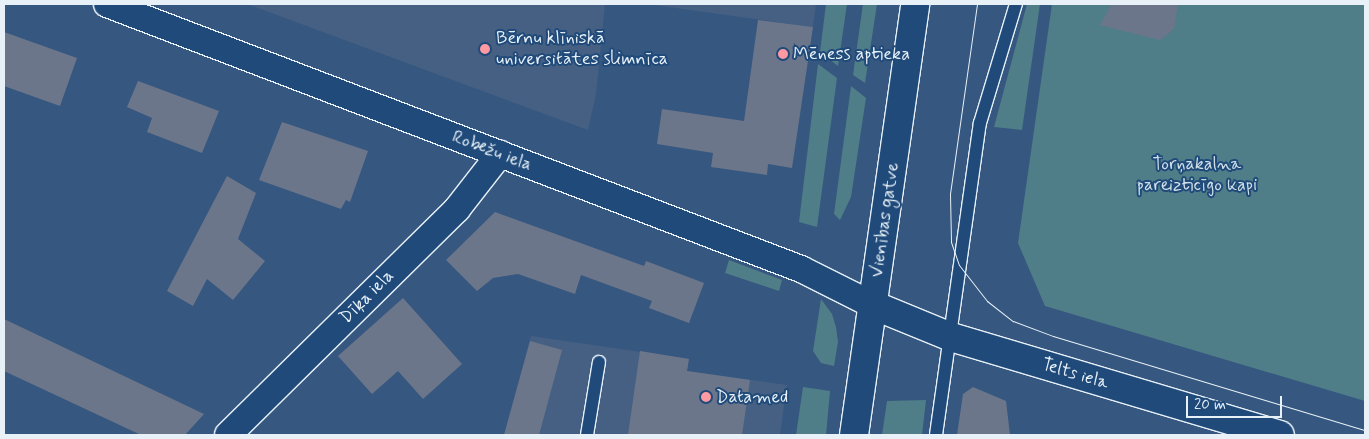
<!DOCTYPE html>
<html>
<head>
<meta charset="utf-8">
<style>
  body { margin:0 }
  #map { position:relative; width:1369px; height:439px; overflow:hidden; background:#36577f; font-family:Mynerve,sans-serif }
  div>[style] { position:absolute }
  .built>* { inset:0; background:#466083 }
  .green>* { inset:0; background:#4f7e88 }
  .building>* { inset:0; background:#6c768b }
  .roads { filter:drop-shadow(1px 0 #e8f1f8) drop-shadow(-1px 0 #e8f1f8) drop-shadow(0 1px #e8f1f8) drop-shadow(0 -1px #e8f1f8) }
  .lane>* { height:12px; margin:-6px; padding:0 6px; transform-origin:6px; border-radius:6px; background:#1f4a7a }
  .street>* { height:26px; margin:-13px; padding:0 13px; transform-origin:13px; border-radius:13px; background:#1f4a7a }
  .secondary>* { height:28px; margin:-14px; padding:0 14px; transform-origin:14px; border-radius:14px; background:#1f4a7a }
  .tram>* { height:1px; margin:-0.5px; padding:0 0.5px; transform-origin:0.5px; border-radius:0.5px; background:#e8f1f8 }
  .dots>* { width:14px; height:14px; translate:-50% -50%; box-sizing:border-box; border:2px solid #1f4a7a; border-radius:50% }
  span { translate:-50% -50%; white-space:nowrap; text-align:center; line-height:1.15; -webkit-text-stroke:4px #1f4a7a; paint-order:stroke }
  .poi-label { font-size:18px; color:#e8f1f8 }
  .left { translate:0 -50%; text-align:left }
  .street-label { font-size:18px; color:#e8f1f8 }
  .park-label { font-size:18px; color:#d1e0e7 }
  .frame { position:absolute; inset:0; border:5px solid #e8f1f8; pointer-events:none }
  .scale { position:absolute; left:1186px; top:396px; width:96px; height:22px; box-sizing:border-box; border:2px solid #e8f1f8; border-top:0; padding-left:6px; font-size:15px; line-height:18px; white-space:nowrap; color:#e8f1f8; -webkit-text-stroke:4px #1f4a7a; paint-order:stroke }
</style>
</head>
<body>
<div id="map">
  <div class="built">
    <i style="clip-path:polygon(247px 4px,605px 4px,596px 94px,588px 130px)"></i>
    <i style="clip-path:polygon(647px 4px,816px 4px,813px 27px)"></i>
    <i style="clip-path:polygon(531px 336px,689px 359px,687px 371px,787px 385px,780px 435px,504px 435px)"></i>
  </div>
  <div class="green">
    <i style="clip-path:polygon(826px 4px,847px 4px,838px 66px,820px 52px)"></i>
    <i style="clip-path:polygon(863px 4px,877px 4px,865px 83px,853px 75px)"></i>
    <i style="clip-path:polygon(1027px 4px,1040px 4px,1022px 130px,994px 127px)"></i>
    <i style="clip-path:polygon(1052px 4px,1365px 4px,1365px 401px,1045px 306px,1018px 243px)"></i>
    <i style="clip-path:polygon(818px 64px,837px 78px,817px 227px,799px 222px)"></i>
    <i style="clip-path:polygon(851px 86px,866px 98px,851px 197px,840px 220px,834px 214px)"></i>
    <i style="clip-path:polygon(729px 260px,782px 280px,779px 291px,725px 273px)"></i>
    <i style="clip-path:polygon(821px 299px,832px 314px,836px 327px,838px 342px,834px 366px,821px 363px,813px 351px)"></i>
    <i style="clip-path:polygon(803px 387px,830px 391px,826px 435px,796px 435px)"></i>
    <i style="clip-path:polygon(926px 400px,922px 435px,882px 435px,887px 401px)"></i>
  </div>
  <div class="building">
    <i style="clip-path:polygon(1112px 4px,1178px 4px,1174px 29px,1160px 40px,1100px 25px)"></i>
    <i style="clip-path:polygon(758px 20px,813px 27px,792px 168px,768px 164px,767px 175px,711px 167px,713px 153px,657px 144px,662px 109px,744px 121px)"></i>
    <i style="clip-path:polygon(4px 32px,77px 58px,60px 106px,4px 86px)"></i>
    <i style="clip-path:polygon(138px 81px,219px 111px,202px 153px,147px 132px,152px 118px,127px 107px)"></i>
    <i style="clip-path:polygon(282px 122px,368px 151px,350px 202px,346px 200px,341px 209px,259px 180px)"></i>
    <i style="clip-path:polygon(227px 176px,256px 193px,238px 239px,265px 261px,233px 300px,207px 279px,193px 306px,167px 291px)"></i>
    <i style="clip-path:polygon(495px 212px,644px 266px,646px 261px,704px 283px,689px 323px,649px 308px,652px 301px,581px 275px,575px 294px,518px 274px,493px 278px,477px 291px,446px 260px)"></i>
    <i style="clip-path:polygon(403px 298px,462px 364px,423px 399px,398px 371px,372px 394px,338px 356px)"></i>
    <i style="clip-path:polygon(4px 319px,204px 414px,185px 435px,141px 435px,4px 371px)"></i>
    <i style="clip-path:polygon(530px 341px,562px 350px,539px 435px,504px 435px)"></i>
    <i style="clip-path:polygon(640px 351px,689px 359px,687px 371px,750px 380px,742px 435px,628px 435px)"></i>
    <i style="clip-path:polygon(973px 387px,1006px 401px,1010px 435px,957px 435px,963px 394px)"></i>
  </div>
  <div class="roads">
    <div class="lane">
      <i style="left:587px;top:435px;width:74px;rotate:-80.7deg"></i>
      <i style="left:936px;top:435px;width:315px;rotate:-82deg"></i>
      <i style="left:980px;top:123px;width:124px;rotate:-73.2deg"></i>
    </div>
    <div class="street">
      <i style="left:107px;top:4px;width:743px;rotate:20.9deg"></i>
      <i style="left:801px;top:269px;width:80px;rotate:26.6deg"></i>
      <i style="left:228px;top:435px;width:322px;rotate:-44.6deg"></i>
      <i style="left:457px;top:209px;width:70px;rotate:-52deg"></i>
    </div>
    <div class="secondary">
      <i style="left:873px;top:305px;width:84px;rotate:22.3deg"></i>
      <i style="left:951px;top:337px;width:343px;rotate:16.6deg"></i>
      <i style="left:854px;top:435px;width:435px;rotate:-81.9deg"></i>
    </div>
  </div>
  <div class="tram">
    <i style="left:977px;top:4px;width:192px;rotate:98.1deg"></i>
    <i style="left:950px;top:194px;width:48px;rotate:88.8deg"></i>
    <i style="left:951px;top:242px;width:24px;rotate:71deg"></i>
    <i style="left:959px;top:265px;width:46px;rotate:52.1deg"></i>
    <i style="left:987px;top:301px;width:33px;rotate:38deg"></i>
    <i style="left:1013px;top:321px;width:43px;rotate:20.6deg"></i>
    <i style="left:1053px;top:336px;width:326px;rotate:16.8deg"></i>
  </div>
  <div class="dots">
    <i style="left:485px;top:49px;background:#ff9aa2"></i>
    <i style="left:783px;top:54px;background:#ff9aa2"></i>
    <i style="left:706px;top:397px;background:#ff9aa2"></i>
  </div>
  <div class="poi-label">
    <span class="left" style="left:496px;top:49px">Bērnu klīniskā<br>universitātes slimnīca</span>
    <span class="left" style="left:793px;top:54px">Mēness aptieka</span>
    <span class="left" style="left:716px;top:397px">Datamed</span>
  </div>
  <div class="street-label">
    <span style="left:492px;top:151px;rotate:21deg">Robežu iela</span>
    <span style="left:885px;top:220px;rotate:-82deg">Vienības gatve</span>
    <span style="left:367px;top:297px;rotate:-45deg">Dīķa iela</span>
    <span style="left:1075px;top:374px;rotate:17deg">Telts iela</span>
  </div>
  <div class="park-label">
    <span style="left:1197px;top:175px">Torņakalna<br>pareizticīgo kapi</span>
  </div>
  <div class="frame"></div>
  <div class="scale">20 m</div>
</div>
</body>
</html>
